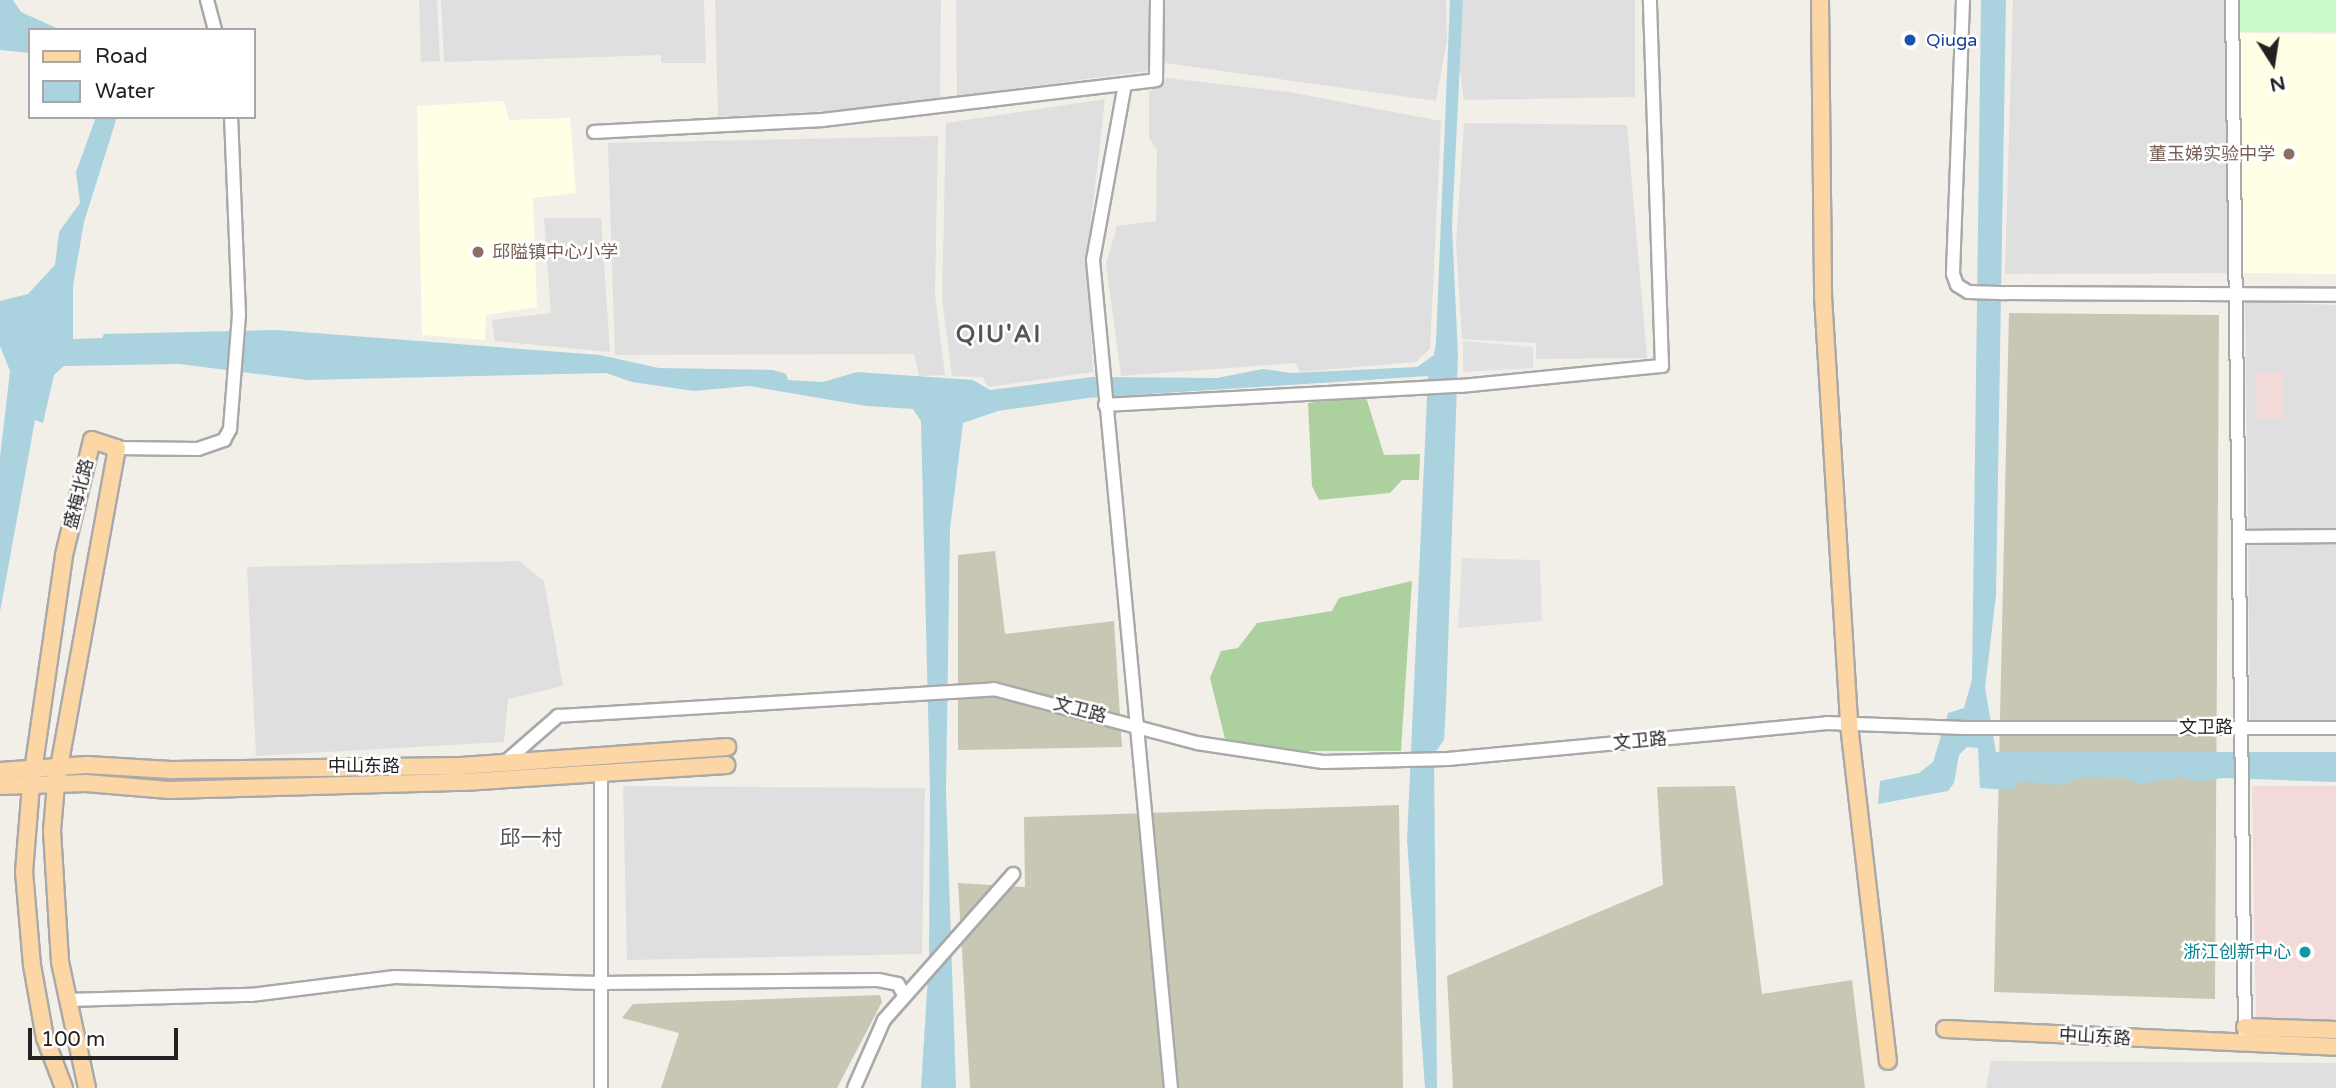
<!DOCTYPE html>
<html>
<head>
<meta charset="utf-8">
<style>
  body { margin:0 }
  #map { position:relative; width:2336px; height:1088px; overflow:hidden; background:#f2efe9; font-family:"Varela Round","Noto Sans SC",sans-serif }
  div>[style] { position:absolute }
  .residential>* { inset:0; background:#e0dfdf }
  .commercial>* { inset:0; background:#f2dad9 }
  .education>* { inset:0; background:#ffffe5 }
  .construction>* { inset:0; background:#c7c7b4 }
  .forest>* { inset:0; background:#add19e }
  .park>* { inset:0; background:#c8facc }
  .parking>* { inset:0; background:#e2e2e2 }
  .water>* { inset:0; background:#aad3df }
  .roads { filter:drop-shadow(2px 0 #a9a9a9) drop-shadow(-2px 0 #a9a9a9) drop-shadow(0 2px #a9a9a9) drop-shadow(0 -2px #a9a9a9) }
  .minor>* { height:12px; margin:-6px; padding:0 6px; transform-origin:6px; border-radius:6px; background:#fff }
  .major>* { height:16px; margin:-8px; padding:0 8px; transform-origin:8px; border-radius:8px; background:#fcd6a4 }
  .dots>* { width:19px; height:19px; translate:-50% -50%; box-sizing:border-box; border:4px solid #fff; border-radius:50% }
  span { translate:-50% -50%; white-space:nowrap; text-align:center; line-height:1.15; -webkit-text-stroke:5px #fff; paint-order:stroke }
  .transit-label { font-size:18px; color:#164399 }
  .left { translate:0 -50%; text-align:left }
  .education-label { font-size:18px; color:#785e54 }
  .right { translate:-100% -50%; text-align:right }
  .street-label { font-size:18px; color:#222 }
  .culture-label { font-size:18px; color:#0d838f }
  .quarter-label { font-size:21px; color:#555 }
  .district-label { font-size:24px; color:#555; font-weight:700; letter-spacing:2px }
  .legend { position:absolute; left:28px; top:28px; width:228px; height:91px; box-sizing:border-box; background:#fff; border:2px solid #a7a7a7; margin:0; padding:9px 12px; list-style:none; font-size:21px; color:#222 }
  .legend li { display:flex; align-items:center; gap:14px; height:35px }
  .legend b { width:35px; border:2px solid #a7a7a7 }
  .north { position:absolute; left:2238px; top:28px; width:70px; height:70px; -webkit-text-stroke:5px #fff; paint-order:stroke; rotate:168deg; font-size:19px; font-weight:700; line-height:28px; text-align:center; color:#222 }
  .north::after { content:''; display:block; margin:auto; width:24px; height:32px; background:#222; clip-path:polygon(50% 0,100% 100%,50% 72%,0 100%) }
  .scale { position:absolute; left:28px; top:1028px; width:150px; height:32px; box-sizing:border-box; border:4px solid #222; border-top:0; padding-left:9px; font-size:21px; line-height:24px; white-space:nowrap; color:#222; -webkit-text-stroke:5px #fff; paint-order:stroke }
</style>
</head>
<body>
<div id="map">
  <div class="residential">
    <i style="clip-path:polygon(419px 0,437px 0,440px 61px,421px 62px)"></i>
    <i style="clip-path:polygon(441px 0,704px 0,706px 63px,661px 63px,661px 55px,444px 62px)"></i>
    <i style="clip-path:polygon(715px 0,941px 0,940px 98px,844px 110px,718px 117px)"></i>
    <i style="clip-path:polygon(956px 0,1148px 0,1148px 71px,957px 96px)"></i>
    <i style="clip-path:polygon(1165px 0,1446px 0,1447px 40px,1436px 101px,1165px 63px)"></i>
    <i style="clip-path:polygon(1463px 0,1635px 0,1635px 97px,1464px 100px,1459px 64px)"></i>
    <i style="clip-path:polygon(2013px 0,2228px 0,2230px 273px,2005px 274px)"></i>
    <i style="clip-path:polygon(1167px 78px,1289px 92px,1441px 121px,1430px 349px,1416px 362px,1300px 372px,1296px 363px,1121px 376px,1106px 264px,1117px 226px,1156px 221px,1157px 150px,1149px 138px,1149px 92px)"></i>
    <i style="clip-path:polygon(1105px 99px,1087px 257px,1093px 372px,988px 387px,983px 377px,952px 376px,942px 299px,946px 123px)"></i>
    <i style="clip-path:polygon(1464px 123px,1627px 125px,1647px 358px,1536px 359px,1536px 343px,1462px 339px,1456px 245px)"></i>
    <i style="clip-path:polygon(938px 136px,935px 295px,945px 375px,919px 376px,914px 354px,615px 355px,608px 143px)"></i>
    <i style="clip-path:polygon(544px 218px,601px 218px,610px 352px,495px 341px,492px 320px,551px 313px)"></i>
    <i style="clip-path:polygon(2245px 302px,2336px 305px,2336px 531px,2248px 532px)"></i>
    <i style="clip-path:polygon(2248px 542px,2336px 543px,2336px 721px,2250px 721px)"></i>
    <i style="clip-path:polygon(519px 561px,544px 581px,563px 686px,508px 699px,504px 742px,256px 756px,247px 567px)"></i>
    <i style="clip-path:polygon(623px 786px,925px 788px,922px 954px,627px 960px)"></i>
    <i style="clip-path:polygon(1991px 1061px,2336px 1063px,2336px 1088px,1986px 1088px)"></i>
  </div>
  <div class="commercial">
    <i style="clip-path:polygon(2282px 372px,2284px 419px,2257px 419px,2256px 373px)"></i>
    <i style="clip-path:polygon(2252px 786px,2336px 786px,2336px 1024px,2256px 1022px)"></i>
  </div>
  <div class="education">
    <i style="clip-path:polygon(2240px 33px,2336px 34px,2336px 274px,2242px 273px)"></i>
    <i style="clip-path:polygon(504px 101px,509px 120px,570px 118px,576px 193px,533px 198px,537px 307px,486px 315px,485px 340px,422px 335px,417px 106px)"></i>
  </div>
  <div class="construction">
    <i style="clip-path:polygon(2009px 313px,2219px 315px,2215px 999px,1994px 992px)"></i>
    <i style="clip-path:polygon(995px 551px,1005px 634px,1114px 621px,1122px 747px,958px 750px,958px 555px)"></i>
    <i style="clip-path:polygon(1735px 786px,1762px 994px,1852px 980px,1865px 1088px,1453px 1088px,1447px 976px,1663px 885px,1657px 787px)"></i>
    <i style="clip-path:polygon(1399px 805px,1403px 1088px,970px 1088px,958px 883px,1025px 887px,1024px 817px)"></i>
    <i style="clip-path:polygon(880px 995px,882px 1002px,837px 1088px,661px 1088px,679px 1033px,622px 1018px,633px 1004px)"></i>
  </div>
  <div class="forest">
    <i style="clip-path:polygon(1366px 397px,1384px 455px,1420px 454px,1419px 480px,1402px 480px,1390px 493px,1319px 500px,1312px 486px,1308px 403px)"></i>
    <i style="clip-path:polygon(1412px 581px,1401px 751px,1228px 751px,1210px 678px,1221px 651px,1238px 648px,1257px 623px,1332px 611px,1339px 598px)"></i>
  </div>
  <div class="park">
    <i style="clip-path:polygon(2240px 0,2336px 0,2336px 32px,2240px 32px)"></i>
  </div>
  <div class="parking">
    <i style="clip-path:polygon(1463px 341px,1533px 347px,1533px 368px,1463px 372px)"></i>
    <i style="clip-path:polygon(1462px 558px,1540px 560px,1542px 621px,1458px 628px)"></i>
  </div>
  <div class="water">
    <i style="clip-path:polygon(0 0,13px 0,21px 12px,61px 30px,30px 30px,30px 53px,0 50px)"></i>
    <i style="clip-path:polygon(1450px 0,1463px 0,1452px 226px,1458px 356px,1446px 704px,1444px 740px,1434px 754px,1437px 1088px,1425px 1088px,1407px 840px,1428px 376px,1088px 398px,998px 411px,963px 423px,950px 529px,946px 791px,956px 1088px,921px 1088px,929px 960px,930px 791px,921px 421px,913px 409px,866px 406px,749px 386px,694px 391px,632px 382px,606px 373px,307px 380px,179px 364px,64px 366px,54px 375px,43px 423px,35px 420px,0 612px,0 457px,10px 371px,0 346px,0 301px,28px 294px,55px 265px,59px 232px,80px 203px,76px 172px,96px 117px,117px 117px,84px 222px,73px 286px,73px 339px,102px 338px,104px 334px,276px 330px,600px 355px,659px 368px,773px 370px,786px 374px,788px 380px,823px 382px,857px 372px,973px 380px,990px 390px,1092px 377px,1217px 378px,1263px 369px,1292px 373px,1417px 367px,1434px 355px,1436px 342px)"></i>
    <i style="clip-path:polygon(1981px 0,2006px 0,1996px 595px,1985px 688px,1996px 752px,2336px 752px,2336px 782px,2224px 778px,2193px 782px,2183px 777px,2139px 784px,2121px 778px,2082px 777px,2062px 785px,2020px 781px,2011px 790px,1980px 788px,1978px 748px,1967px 747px,1959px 755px,1954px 783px,1948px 791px,1878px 804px,1880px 781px,1919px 773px,1933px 762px,1948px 713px,1964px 708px,1972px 680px)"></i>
  </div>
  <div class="roads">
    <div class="minor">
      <i style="left:207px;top:0;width:31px;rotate:75deg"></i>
      <i style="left:1963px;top:0;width:274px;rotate:92.1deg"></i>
      <i style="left:1953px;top:274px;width:12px;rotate:70deg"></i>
      <i style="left:1957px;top:285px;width:13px;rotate:32deg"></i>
      <i style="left:1968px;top:292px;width:38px;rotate:2deg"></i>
      <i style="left:2006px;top:293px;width:330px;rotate:0.3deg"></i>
      <i style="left:2232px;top:0;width:1034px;rotate:89.28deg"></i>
      <i style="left:1125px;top:84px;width:179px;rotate:100.3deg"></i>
      <i style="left:1093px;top:260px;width:832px;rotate:84.62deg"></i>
      <i style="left:594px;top:132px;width:228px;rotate:-3deg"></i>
      <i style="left:822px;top:120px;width:336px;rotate:-6.8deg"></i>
      <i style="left:1156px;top:80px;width:80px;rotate:-89.3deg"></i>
      <i style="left:1105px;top:405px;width:357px;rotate:-3.1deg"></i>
      <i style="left:1461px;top:386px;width:202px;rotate:-5.7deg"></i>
      <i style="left:1662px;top:366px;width:366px;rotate:-91.9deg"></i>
      <i style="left:117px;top:448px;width:81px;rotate:0.7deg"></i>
      <i style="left:198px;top:449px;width:28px;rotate:-19deg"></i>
      <i style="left:224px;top:440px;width:13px;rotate:-61deg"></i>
      <i style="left:230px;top:429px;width:114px;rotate:-85.5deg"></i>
      <i style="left:239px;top:315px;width:198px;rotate:-92.3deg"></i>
      <i style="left:2242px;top:537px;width:94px;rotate:-0.6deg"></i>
      <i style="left:504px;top:763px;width:72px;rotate:-41deg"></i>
      <i style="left:558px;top:716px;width:437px;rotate:-3.5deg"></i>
      <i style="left:994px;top:689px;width:210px;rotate:14.9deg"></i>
      <i style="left:1197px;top:743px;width:127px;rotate:8.6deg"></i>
      <i style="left:1323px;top:762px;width:125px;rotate:-1.4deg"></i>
      <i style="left:1448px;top:759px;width:381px;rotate:-5.4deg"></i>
      <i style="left:1827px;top:723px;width:138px;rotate:2.1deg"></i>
      <i style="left:1965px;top:728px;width:371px"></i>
      <i style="left:601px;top:773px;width:315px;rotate:90deg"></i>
      <i style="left:67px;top:1000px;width:184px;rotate:-1.6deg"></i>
      <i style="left:251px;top:995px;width:145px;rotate:-7.1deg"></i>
      <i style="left:395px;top:977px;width:206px;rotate:1.7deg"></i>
      <i style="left:601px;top:983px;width:277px;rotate:-0.6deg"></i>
      <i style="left:878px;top:980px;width:20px;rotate:11deg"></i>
      <i style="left:898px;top:984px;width:13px;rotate:61deg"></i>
      <i style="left:854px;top:1088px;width:74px;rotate:-66.2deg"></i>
      <i style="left:884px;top:1020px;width:195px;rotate:-48.5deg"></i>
    </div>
    <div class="major">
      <i style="left:1820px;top:0;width:296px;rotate:89.4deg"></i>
      <i style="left:1823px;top:296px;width:430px;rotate:86.5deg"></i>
      <i style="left:1849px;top:725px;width:338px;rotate:83.4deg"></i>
      <i style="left:0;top:771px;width:87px;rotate:-3.9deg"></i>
      <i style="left:87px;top:765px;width:84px;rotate:3.4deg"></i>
      <i style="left:171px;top:770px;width:290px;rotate:-0.8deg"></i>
      <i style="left:461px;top:766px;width:267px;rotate:-4.1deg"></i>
      <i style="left:0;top:786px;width:86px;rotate:-2deg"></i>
      <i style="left:86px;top:783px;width:83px;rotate:4.8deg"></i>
      <i style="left:169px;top:790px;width:295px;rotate:-1.6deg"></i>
      <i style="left:464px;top:782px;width:263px;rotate:-3.7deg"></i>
      <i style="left:2245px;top:1027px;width:91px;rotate:1.9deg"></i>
      <i style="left:1945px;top:1029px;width:391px;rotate:2.6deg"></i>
      <i style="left:64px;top:1088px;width:53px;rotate:-110.8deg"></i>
      <i style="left:45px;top:1038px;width:74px;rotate:-100.1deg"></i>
      <i style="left:32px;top:965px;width:93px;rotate:-94.9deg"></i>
      <i style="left:24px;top:872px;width:87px;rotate:-85.4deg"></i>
      <i style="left:31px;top:785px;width:232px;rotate:-81.8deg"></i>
      <i style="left:64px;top:555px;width:118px;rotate:-76.3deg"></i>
      <i style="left:92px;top:440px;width:26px;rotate:18deg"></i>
      <i style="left:117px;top:448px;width:341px;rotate:100.3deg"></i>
      <i style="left:56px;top:784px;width:47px;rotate:94.9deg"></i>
      <i style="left:52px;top:831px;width:131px;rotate:86.5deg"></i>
      <i style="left:60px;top:962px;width:129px;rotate:77.9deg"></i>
    </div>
  </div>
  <div class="dots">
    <i style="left:1910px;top:40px;background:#1a4fb4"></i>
    <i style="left:2289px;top:154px;background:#8d6e63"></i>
    <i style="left:478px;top:252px;background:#8d6e63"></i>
    <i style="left:2305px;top:952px;background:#0f9aa8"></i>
  </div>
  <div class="transit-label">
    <span class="left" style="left:1926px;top:40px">Qiuga</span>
  </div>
  <div class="education-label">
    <span class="right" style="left:2275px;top:154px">董玉娣实验中学</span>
    <span class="left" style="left:492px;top:252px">邱隘镇中心小学</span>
  </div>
  <div class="street-label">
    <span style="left:79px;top:494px;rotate:-76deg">盛梅北路</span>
    <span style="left:1080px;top:710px;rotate:15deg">文卫路</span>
    <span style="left:2206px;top:727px">文卫路</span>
    <span style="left:1640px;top:741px;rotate:-5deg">文卫路</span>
    <span style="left:364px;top:766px">中山东路</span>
    <span style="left:2095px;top:1037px;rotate:3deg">中山东路</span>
  </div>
  <div class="culture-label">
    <span class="right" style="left:2291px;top:952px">浙江创新中心</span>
  </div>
  <div class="quarter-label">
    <span style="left:531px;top:839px">邱一村</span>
  </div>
  <div class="district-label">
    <span style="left:999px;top:335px">QIU'AI</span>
  </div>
  <ul class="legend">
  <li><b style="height:9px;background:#fcd6a4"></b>Road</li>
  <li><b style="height:19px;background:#aad3df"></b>Water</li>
  </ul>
  <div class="north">N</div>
  <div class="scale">100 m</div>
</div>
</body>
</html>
